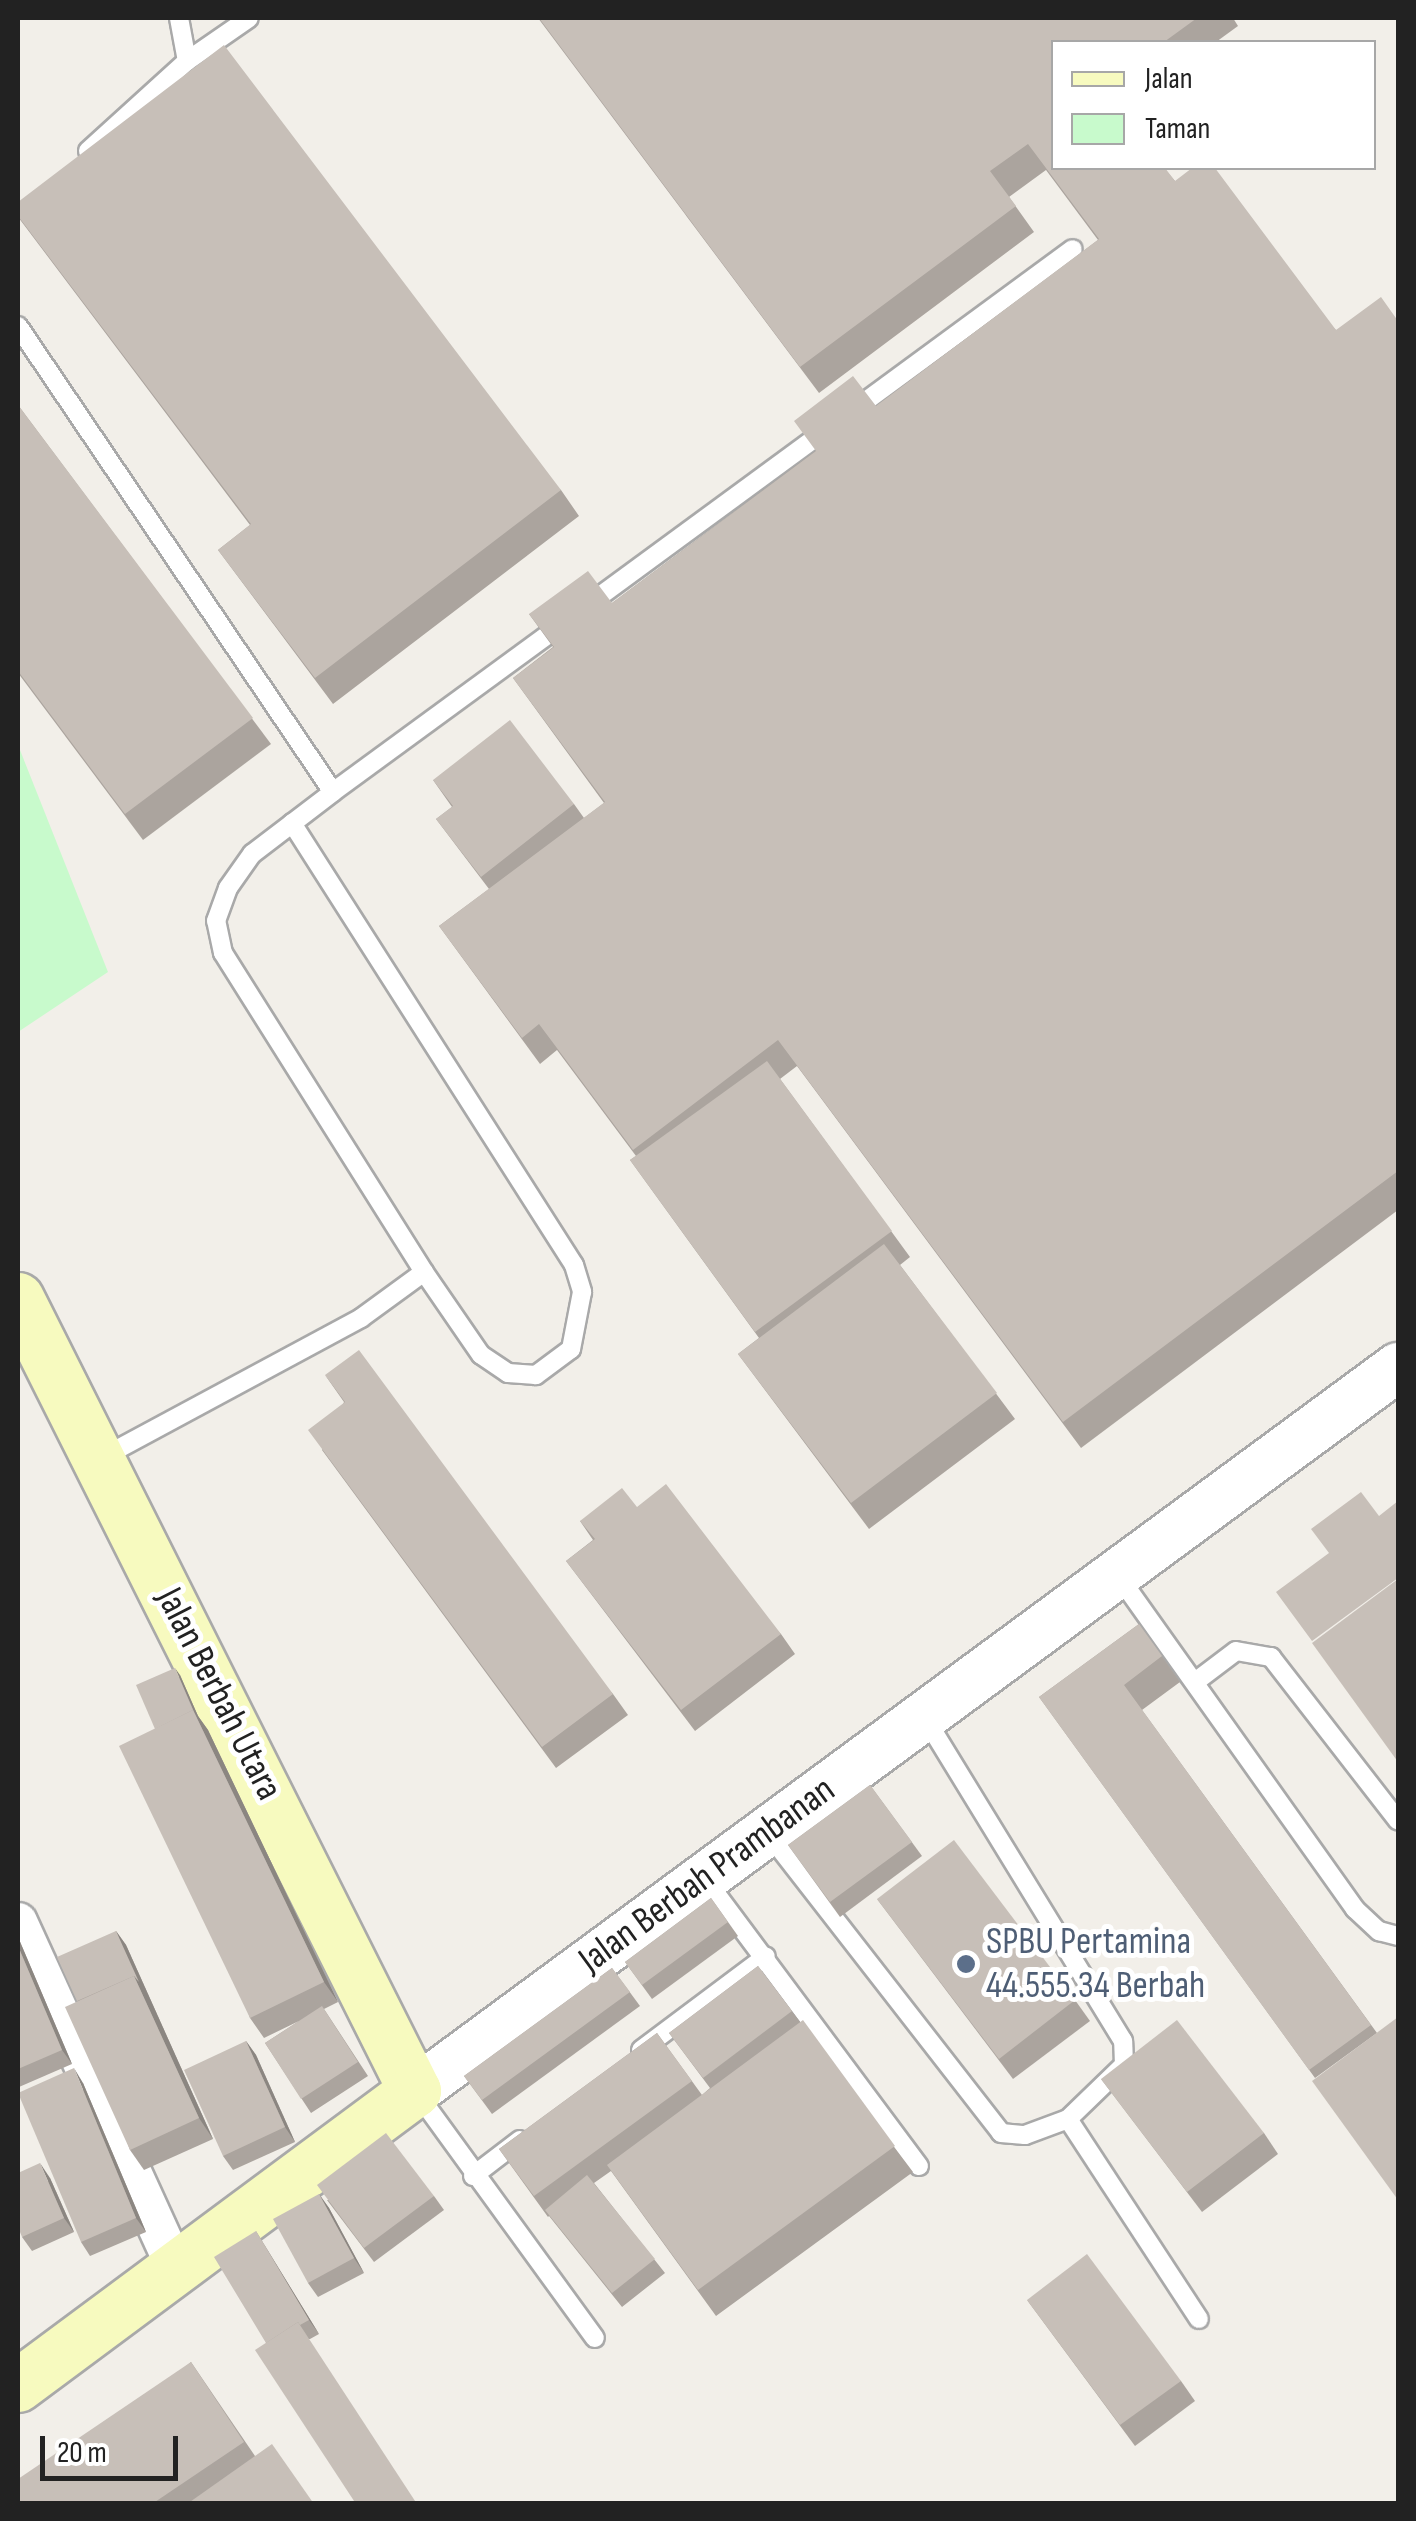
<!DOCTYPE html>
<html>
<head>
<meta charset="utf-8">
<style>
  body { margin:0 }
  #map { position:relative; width:1416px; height:2521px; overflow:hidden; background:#f2efe9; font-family:"Sofia Sans Condensed",sans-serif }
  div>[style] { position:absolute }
  .park>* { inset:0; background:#c8facc }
  .roads { filter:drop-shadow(2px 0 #a9a9a9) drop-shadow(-2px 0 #a9a9a9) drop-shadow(0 2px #a9a9a9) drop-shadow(0 -2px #a9a9a9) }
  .service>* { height:18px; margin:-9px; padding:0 9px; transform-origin:9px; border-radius:9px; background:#fff }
  .minor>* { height:38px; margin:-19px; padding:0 19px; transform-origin:19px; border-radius:19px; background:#fff }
  .tertiary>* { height:48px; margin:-24px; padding:0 24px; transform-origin:24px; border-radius:24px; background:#fff }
  .secondary>* { height:52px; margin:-26px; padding:0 26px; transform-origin:26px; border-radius:26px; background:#f7fabf }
  .wall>* { inset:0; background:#aba49e }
  .shaded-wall>* { inset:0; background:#8b8681 }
  .building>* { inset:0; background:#c7bfb8 }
  .dots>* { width:28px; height:28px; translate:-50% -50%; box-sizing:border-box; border:5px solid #fff; border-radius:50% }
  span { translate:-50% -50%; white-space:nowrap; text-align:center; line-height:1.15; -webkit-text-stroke:10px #fff; paint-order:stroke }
  .street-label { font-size:38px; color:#222 }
  .service-label { font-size:38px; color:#4e5e75 }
  .left { translate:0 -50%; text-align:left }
  .frame { position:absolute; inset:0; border:20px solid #222; pointer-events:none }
  .legend { position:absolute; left:1051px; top:40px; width:325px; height:130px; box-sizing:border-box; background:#fff; border:2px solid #a7a7a7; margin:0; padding:12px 18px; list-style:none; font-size:30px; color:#222 }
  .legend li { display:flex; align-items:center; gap:20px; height:50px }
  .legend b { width:50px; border:2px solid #a7a7a7 }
  .scale { position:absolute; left:40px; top:2436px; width:138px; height:45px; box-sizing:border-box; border:5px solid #222; border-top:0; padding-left:12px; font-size:30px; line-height:35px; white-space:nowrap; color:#222; -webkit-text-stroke:8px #fff; paint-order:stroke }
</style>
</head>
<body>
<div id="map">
  <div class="park">
    <i style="clip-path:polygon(18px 745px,108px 972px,18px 1032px)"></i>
  </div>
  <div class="roads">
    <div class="service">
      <i style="left:179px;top:18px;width:44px;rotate:79.5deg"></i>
      <i style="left:88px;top:151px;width:134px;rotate:-42.3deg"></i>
      <i style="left:187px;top:61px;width:75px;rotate:-34.7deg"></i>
      <i style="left:18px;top:326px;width:562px;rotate:55.94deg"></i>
      <i style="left:333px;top:792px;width:286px;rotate:-36.2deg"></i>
      <i style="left:851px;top:412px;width:275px;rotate:-36.3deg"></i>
      <i style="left:585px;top:607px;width:299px;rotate:-36.3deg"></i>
      <i style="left:292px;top:823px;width:524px;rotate:57.46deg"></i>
      <i style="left:574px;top:1265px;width:28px;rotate:73deg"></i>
      <i style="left:582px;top:1292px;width:58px;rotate:100.9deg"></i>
      <i style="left:571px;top:1349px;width:44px;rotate:143.4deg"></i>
      <i style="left:536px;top:1375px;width:28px;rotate:-176deg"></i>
      <i style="left:508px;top:1373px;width:32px;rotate:-146deg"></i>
      <i style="left:481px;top:1355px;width:101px;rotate:-124.5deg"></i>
      <i style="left:103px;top:1457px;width:293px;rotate:-28.3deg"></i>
      <i style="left:361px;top:1318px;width:78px;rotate:-36.1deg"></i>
      <i style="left:424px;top:1272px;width:377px;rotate:-122.2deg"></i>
      <i style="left:223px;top:953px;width:33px;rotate:-102deg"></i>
      <i style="left:216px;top:921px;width:35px;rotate:-70deg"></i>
      <i style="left:228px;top:888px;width:42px;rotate:-54.8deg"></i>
      <i style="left:252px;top:854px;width:102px;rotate:-37.4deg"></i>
      <i style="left:1117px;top:1574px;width:411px;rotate:54.6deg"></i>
      <i style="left:1355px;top:1909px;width:33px;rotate:43deg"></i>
      <i style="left:1379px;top:1931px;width:20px;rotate:15deg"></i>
      <i style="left:1195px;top:1682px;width:51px;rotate:-37.1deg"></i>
      <i style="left:1236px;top:1651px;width:36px;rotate:10deg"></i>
      <i style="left:1271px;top:1657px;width:207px;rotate:52.2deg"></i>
      <i style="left:767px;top:1832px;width:381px;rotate:52.1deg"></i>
      <i style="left:1001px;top:2133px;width:24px;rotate:5deg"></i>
      <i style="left:1025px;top:2135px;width:46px;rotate:-20.4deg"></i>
      <i style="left:1068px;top:2119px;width:78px;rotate:-44deg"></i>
      <i style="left:1124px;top:2065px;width:24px;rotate:-92deg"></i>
      <i style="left:1123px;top:2041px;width:381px;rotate:-121.5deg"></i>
      <i style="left:705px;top:1879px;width:358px;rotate:53.3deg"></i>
      <i style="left:641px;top:2050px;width:156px;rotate:-36.9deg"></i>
      <i style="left:419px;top:2096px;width:299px;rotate:54deg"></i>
      <i style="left:1068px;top:2119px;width:239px;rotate:56.8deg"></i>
      <i style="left:473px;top:2176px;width:59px;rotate:-37.5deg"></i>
    </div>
    <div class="minor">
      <i style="left:18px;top:1922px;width:381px;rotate:65.5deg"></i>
    </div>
    <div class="tertiary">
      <i style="left:415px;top:2091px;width:1221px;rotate:-36.37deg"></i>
    </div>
    <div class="secondary">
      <i style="left:18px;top:1299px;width:886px;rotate:63.38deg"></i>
      <i style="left:415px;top:2091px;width:495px;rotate:143.4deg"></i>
    </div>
  </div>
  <div class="wall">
    <i style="clip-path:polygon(538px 18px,1233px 18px,1238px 26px,1216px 42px,1054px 42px,1175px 181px,1336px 330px,1398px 321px,1398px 1210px,1081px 1448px,797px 1066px,780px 1079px,910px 1257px,900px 1265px,1015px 1419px,869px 1529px,738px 1354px,759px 1338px,630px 1160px,636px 1156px,557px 1050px,540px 1064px,439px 926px,489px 889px,436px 819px,452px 807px,433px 780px,574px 804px,584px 818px,604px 803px,513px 678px,553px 647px,529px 614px,612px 603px,1098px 240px,1046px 170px,1009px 197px,1034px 232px,819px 393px)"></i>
    <i style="clip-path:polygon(18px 217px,561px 490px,579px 516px,333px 704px,218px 550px,250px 525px)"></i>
    <i style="clip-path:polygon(18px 405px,271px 744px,143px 840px,18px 673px)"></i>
    <i style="clip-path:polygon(325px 1375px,613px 1694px,628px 1715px,556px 1768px,322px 1450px,344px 1402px)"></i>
    <i style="clip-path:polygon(637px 1507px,781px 1634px,795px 1654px,695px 1731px,566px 1561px,593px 1540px,580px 1521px)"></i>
    <i style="clip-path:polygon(1139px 1624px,1180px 1682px,1142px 1710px,1377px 2033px,1315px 2078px,1039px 1697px)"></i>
    <i style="clip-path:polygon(180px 1675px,198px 1716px,208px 1730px,338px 2002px,324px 2009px,368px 2076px,311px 2113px,265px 2043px,299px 2021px,264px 2038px,250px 2018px,155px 1729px)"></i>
    <i style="clip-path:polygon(870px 1785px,922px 1856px,840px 1917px,788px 1845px)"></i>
    <i style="clip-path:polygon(711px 1898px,738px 1936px,652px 1999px,625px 1962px)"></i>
    <i style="clip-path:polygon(877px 1899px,1075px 2000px,1090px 2021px,1013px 2079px)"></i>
    <i style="clip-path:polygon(116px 1931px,126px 1945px,213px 2139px,144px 2170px,130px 2150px,77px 2001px)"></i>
    <i style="clip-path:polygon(18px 1937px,72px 2064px,19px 2087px,18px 2084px)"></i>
    <i style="clip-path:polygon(758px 1966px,913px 2172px,716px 2316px,611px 2171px,594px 2183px,665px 2273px,622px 2307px,549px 2216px,548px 2217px,499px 2149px,657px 2033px,702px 2095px,710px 2088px,669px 2033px)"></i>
    <i style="clip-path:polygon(612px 1968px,640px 2006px,492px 2114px,464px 2076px)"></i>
    <i style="clip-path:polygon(246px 2041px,256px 2055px,295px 2142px,233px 2170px,223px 2156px)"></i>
    <i style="clip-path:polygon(1101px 2079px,1264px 2133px,1278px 2154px,1202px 2212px)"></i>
    <i style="clip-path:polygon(83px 2083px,146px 2232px,90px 2256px,81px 2242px)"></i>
    <i style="clip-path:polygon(50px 2178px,74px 2232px,32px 2251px,22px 2237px)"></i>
    <i style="clip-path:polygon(319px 2194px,329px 2208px,364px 2273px,318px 2297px,308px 2283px)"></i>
    <i style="clip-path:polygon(434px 2196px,444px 2210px,374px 2262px,327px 2200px)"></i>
    <i style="clip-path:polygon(256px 2231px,319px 2334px,310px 2339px,266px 2343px)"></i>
    <i style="clip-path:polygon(1027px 2300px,1181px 2381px,1195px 2401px,1135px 2446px)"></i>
    <i style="clip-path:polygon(191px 2362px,255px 2456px,314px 2504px,18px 2504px)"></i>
  </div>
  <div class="shaded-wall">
    <i style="clip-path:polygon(175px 1668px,180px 1675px,198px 1716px,208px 1730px,338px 2002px,324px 1982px,195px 1714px)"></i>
    <i style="clip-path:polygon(116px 1931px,126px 1945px,213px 2139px,199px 2118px,134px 1976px)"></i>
    <i style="clip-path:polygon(18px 1937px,72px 2064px,62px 2050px,18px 1946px)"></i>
    <i style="clip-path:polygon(246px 2041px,256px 2055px,295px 2142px,285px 2127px)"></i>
    <i style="clip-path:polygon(74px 2068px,83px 2083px,146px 2232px,136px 2218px)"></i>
    <i style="clip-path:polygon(40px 2163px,50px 2178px,74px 2232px,64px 2218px)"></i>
    <i style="clip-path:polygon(319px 2194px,329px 2208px,364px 2273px,354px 2258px)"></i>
    <i style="clip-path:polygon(256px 2231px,265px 2246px,319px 2334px,309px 2320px)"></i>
  </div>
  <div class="building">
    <i style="clip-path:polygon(539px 18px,1197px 18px,1164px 42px,1054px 42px,1054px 168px,1165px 168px,1175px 181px,1192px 168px,1215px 168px,1336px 330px,1381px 297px,1398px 321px,1398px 1171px,1063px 1422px,778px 1040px,633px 1150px,539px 1024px,522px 1038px,439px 926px,605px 802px,513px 678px,554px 647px,529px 614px,588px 571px,612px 603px,816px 451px,794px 421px,853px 376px,876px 406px,1099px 239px,1028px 144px,990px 171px,1016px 206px,800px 367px)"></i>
    <i style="clip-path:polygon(224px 45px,561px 490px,315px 678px,218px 550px,251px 524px,18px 216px,18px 202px)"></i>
    <i style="clip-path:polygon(18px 405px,253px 718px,125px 814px,18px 671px)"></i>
    <i style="clip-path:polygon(510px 720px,574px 804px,481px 877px,436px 819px,453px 806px,433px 780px)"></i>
    <i style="clip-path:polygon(767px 1061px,892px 1231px,755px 1332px,630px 1160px)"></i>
    <i style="clip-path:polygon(884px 1244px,997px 1393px,851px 1503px,738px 1354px)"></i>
    <i style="clip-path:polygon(359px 1350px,613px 1694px,542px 1747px,308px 1430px,345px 1402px,325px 1375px)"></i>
    <i style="clip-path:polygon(666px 1484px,781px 1634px,681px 1710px,566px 1561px,595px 1539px,580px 1521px,622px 1488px,637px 1507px)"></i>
    <i style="clip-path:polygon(1361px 1492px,1379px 1516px,1398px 1501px,1398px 1578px,1312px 1641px,1276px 1592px,1329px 1553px,1311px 1529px)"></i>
    <i style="clip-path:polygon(1398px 1579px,1398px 1762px,1312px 1643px)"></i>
    <i style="clip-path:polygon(1139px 1624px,1162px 1656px,1124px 1685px,1371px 2025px,1309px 2070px,1039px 1697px)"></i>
    <i style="clip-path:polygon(175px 1668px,193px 1710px,155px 1729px,136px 1685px)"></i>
    <i style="clip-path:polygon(193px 1710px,324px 1982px,250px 2018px,119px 1746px)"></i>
    <i style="clip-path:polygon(870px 1785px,912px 1842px,830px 1902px,788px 1845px)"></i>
    <i style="clip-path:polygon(954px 1840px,1075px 2000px,999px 2059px,877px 1899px)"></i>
    <i style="clip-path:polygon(711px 1898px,728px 1922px,642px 1985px,625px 1962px)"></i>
    <i style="clip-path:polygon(116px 1931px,139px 1982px,134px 1976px,77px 2001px,57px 1957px)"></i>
    <i style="clip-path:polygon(18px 1946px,62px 2050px,18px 2069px)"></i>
    <i style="clip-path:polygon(758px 1966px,792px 2011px,703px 2078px,669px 2033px)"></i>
    <i style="clip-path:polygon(612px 1968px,630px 1992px,482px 2100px,464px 2076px)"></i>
    <i style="clip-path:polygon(134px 1976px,199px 2118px,130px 2150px,65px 2007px)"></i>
    <i style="clip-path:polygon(322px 2006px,358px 2062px,301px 2099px,265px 2043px)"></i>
    <i style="clip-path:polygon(1398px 2017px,1398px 2200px,1312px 2081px)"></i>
    <i style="clip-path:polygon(803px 2020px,895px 2146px,698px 2290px,607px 2165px)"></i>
    <i style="clip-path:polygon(1177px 2020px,1264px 2133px,1187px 2192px,1101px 2079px)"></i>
    <i style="clip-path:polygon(657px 2033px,692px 2081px,534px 2196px,499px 2149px)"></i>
    <i style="clip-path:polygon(246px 2041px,285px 2127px,223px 2156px,184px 2070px)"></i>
    <i style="clip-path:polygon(74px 2068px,136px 2218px,81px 2242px,18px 2093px)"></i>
    <i style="clip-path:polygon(386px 2133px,434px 2196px,364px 2248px,317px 2185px)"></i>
    <i style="clip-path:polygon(40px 2163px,64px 2218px,22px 2237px,18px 2227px,18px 2173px)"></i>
    <i style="clip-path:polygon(587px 2175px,655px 2259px,612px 2293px,545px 2210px)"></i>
    <i style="clip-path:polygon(319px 2194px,354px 2258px,308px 2283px,273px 2219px)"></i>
    <i style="clip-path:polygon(256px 2231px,309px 2320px,300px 2325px,298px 2322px,266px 2343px,214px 2257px)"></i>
    <i style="clip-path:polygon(1087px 2254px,1181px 2381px,1120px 2425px,1027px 2300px)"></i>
    <i style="clip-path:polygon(298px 2322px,417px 2504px,356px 2504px,255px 2350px)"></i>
    <i style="clip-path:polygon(191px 2362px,244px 2442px,152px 2504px,18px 2504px,18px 2479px)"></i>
    <i style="clip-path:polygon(272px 2444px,314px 2504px,187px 2504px)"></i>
  </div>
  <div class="dots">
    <i style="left:966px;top:1964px;background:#5c6f8a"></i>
  </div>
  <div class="street-label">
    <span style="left:219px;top:1694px;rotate:63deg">Jalan Berbah Utara</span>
    <span style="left:707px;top:1875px;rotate:-36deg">Jalan Berbah Prambanan</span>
  </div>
  <div class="service-label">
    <span class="left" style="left:986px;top:1964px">SPBU Pertamina<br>44.555.34 Berbah</span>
  </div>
  <div class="frame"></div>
  <ul class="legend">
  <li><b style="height:12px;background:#f7fabf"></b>Jalan</li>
  <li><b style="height:28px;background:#c8facc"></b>Taman</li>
  </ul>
  <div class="scale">20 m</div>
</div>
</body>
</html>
